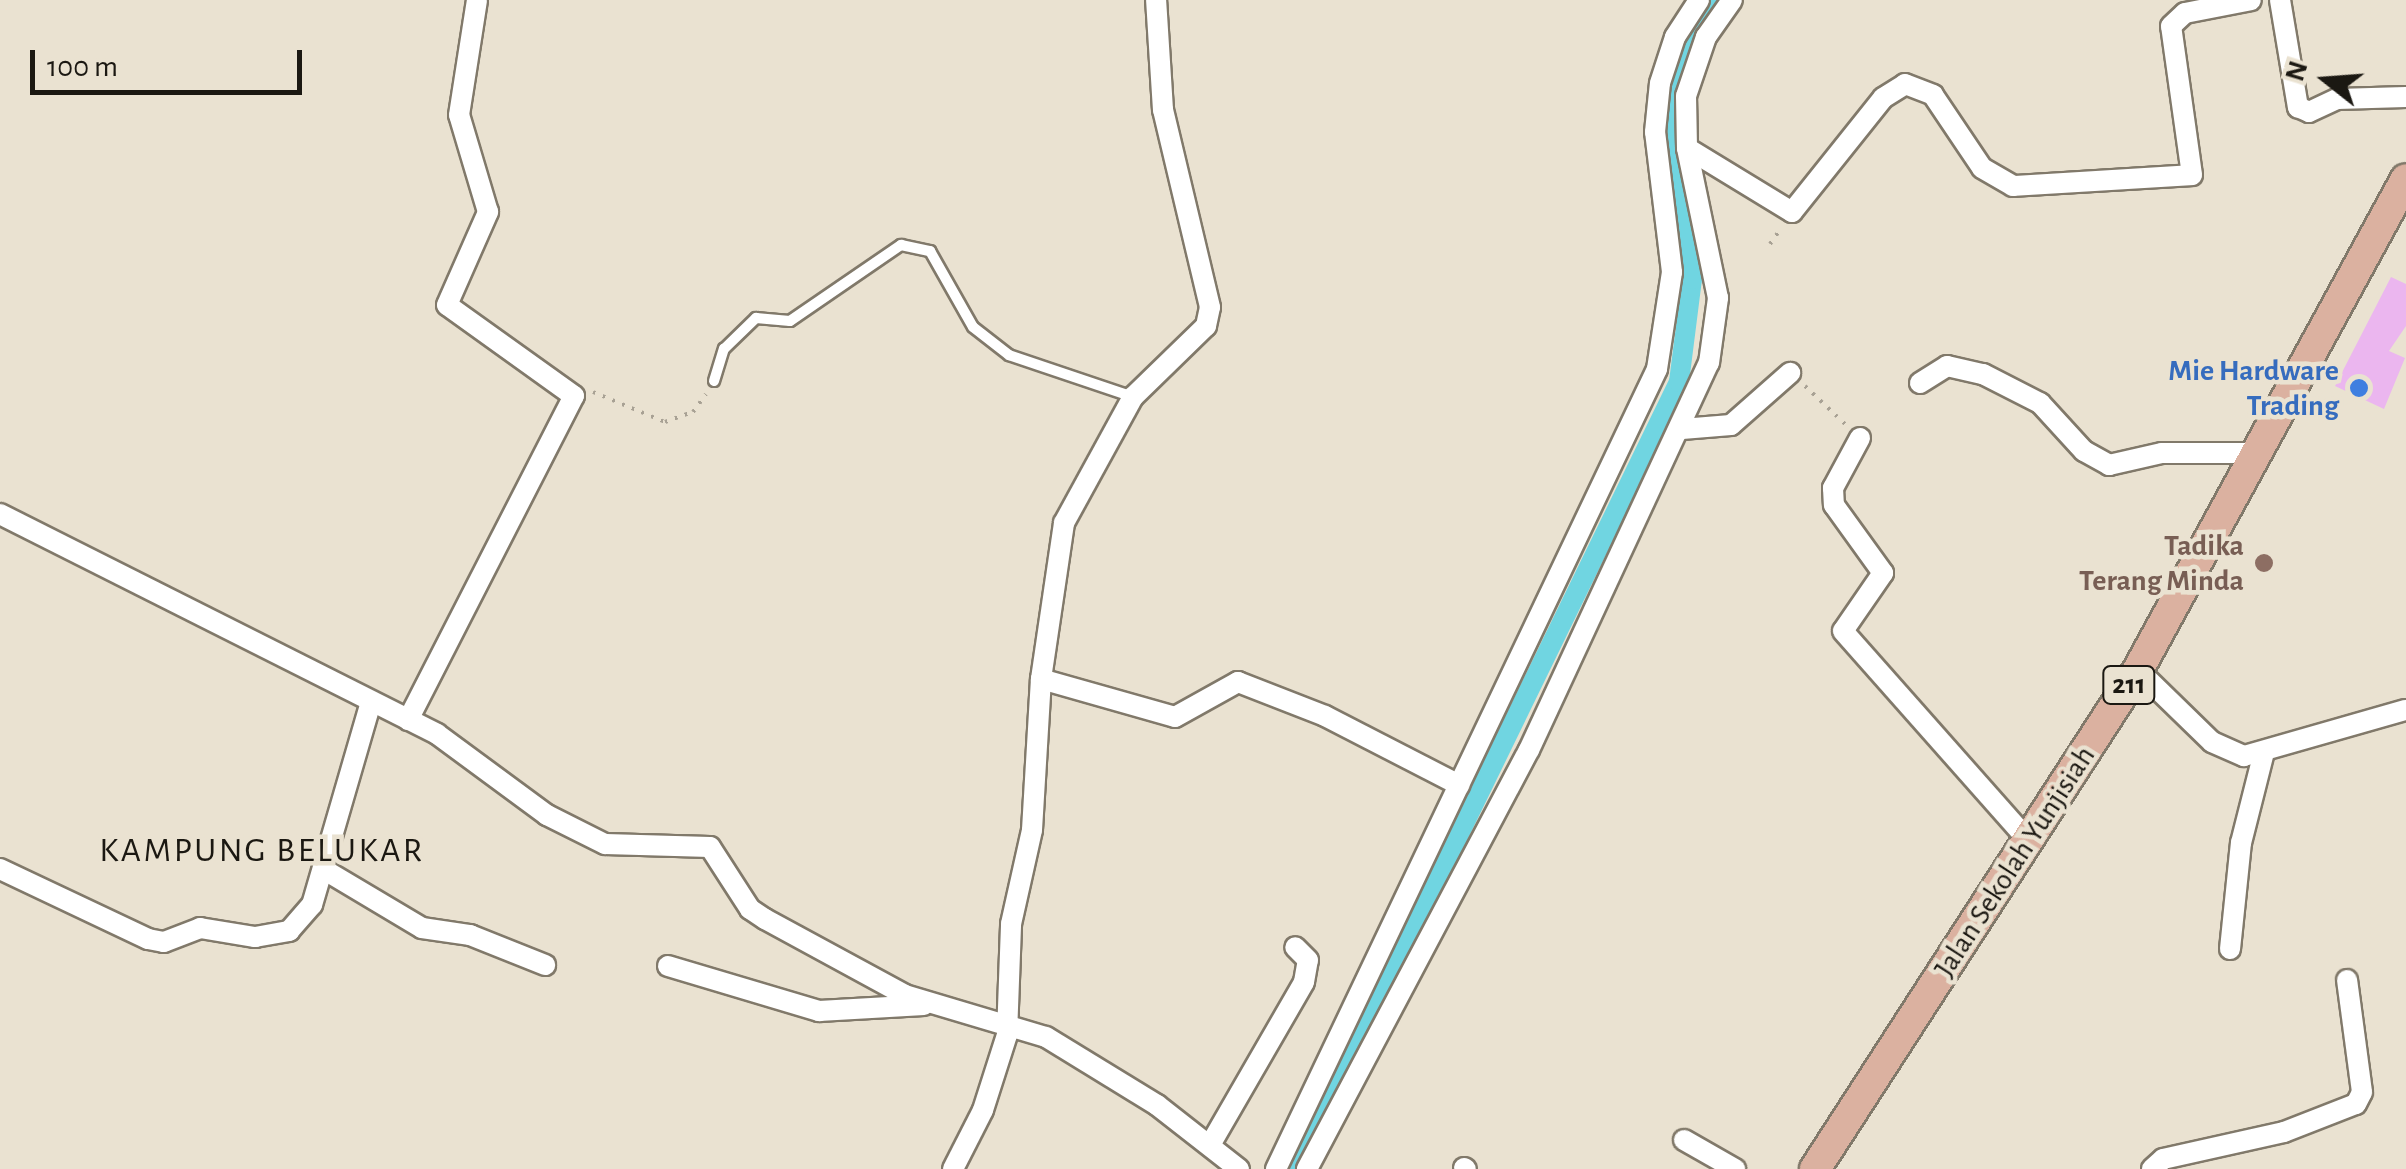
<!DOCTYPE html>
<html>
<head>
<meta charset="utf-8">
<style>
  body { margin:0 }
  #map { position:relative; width:2406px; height:1169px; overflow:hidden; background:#eae2d1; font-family:"Alegreya Sans",sans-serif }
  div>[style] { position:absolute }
  .canal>* { height:20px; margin:-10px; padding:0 10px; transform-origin:10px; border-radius:10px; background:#70d5e1 }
  .building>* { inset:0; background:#ebb6ef }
  .path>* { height:4px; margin-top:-2px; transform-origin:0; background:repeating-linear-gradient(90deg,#a8a194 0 2.5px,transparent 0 10.5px) }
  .roads { filter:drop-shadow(2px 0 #81796a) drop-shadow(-2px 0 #81796a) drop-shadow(0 2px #81796a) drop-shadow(0 -2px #81796a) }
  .lane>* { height:10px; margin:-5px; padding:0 5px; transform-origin:5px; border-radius:5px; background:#fff }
  .street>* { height:20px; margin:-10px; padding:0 10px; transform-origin:10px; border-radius:10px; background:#fff }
  .primary>* { height:30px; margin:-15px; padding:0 15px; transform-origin:15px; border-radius:15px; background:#dbb1a0 }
  .dots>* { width:28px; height:28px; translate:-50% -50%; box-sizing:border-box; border:5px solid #eae2d1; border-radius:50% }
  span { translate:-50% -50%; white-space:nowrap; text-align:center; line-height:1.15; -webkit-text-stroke:9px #eae2d1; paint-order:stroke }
  .shield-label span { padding:2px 8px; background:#eae2d1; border:2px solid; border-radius:8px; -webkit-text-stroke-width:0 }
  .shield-label { font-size:28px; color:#1b1812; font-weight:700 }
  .shop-label { font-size:30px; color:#366cbe; font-weight:700 }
  .right { translate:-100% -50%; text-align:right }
  .education-label { font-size:30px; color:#785e54; font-weight:700 }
  .street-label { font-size:30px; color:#1b1812 }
  .quarter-label { font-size:35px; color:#1b1812; letter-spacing:2.5px }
  .north { position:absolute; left:2276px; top:30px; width:100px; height:100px; -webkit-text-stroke:8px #eae2d1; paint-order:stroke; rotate:287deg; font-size:28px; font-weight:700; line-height:40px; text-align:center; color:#1b1812 }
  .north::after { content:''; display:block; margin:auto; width:35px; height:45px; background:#1b1812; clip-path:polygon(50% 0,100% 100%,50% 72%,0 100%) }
  .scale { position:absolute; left:30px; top:50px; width:272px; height:45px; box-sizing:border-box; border:5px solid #1b1812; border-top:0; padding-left:12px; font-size:30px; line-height:35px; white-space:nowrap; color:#1b1812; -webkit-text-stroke:8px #eae2d1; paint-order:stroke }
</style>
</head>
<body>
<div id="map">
  <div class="canal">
    <i style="left:1296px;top:1169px;width:875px;rotate:-64.05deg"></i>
    <i style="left:1679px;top:382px;width:104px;rotate:-82.8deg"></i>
    <i style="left:1692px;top:279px;width:101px;rotate:-99.6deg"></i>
    <i style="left:1675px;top:179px;width:77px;rotate:-92.2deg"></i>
    <i style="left:1672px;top:102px;width:67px;rotate:-74.5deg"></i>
    <i style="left:1690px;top:37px;width:46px;rotate:-53.9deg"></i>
  </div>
  <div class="building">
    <i style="clip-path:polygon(2391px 277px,2406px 284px,2406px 326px,2389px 351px,2405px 358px,2384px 409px,2335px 386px)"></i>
  </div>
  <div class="path">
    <i style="left:1770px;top:244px;width:19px;rotate:-55deg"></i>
    <i style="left:1805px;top:386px;width:55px;rotate:43.5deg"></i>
    <i style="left:593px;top:392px;width:78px;rotate:22.6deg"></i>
    <i style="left:665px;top:422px;width:30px;rotate:-20deg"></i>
    <i style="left:693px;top:412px;width:22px;rotate:-54deg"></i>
  </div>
  <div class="roads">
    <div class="lane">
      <i style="left:714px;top:381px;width:34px;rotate:-73deg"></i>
      <i style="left:724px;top:349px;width:45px;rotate:-44.1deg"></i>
      <i style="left:756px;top:318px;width:34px;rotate:5deg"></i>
      <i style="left:790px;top:321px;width:135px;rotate:-34.4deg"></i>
      <i style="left:901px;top:245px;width:30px;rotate:12deg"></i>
      <i style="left:930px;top:251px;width:87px;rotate:60.5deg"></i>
      <i style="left:973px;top:327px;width:46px;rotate:37.9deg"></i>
      <i style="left:1009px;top:355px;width:131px;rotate:18.7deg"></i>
    </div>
    <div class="street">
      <i style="left:2280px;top:0;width:109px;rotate:80.5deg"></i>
      <i style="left:2298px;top:107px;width:12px;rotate:24deg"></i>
      <i style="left:2309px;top:112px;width:31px;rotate:-25deg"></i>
      <i style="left:2337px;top:99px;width:69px;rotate:-1.7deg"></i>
      <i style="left:1687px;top:148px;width:123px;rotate:31.4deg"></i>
      <i style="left:1792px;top:212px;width:146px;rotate:-51.4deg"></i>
      <i style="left:1883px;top:98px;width:26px;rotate:-32deg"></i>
      <i style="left:1905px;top:84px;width:30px;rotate:21deg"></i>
      <i style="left:1933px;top:95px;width:88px;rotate:56.1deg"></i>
      <i style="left:1982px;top:168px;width:36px;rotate:30deg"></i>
      <i style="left:2013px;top:186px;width:179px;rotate:-3.5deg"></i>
      <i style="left:2192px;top:175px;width:150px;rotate:-98deg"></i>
      <i style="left:2171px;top:26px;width:19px;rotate:-43deg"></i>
      <i style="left:2185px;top:13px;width:67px;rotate:-11.1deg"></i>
      <i style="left:1920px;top:383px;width:32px;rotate:-32deg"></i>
      <i style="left:1947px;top:366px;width:37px;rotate:13deg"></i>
      <i style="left:1983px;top:374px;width:64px;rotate:27deg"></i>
      <i style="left:2040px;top:403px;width:65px;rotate:47.5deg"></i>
      <i style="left:2084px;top:451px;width:29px;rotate:29deg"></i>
      <i style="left:2109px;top:465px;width:54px;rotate:-12.8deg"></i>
      <i style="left:2162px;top:453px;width:98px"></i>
      <i style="left:1682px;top:429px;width:49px;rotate:-4.7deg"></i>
      <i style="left:1731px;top:425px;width:79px;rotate:-41.4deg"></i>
      <i style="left:1860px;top:438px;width:57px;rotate:118.4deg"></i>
      <i style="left:1833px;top:488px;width:17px;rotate:87deg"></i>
      <i style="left:1834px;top:505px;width:84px;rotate:54.2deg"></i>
      <i style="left:1883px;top:573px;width:70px;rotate:124.6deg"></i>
      <i style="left:1843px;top:631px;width:281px;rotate:48.5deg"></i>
      <i style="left:0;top:514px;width:489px;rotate:26.7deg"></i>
      <i style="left:437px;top:734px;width:137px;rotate:36.4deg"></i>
      <i style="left:547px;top:815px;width:65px;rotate:26.6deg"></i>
      <i style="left:605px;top:844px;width:105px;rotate:1.6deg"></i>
      <i style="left:710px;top:847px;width:74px;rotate:57.2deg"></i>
      <i style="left:750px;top:909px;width:18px;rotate:34deg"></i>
      <i style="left:765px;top:919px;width:159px;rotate:28.5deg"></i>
      <i style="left:905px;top:995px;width:147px;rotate:16.6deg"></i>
      <i style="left:1046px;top:1037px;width:130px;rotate:31.5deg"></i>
      <i style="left:1157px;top:1105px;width:104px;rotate:38deg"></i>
      <i style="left:2138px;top:670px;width:103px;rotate:44.2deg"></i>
      <i style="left:2212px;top:742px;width:35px;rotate:24deg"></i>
      <i style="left:2244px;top:756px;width:168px;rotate:-15.9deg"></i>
      <i style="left:1041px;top:679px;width:139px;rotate:15.8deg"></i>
      <i style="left:1175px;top:717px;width:72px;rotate:-29.1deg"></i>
      <i style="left:1238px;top:682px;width:93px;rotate:21.3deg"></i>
      <i style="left:1325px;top:716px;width:151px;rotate:27.2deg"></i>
      <i style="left:408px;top:720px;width:364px;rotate:-62.9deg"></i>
      <i style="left:574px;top:396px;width:156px;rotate:-144.4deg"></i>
      <i style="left:447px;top:305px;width:102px;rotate:-66.2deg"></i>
      <i style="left:488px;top:212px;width:101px;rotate:-106.6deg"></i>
      <i style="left:459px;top:115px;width:116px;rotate:-81.1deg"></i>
      <i style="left:0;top:869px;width:164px;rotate:25.3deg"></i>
      <i style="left:148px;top:939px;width:16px;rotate:11deg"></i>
      <i style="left:164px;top:942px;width:39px;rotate:-21deg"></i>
      <i style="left:200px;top:928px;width:56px;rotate:9.3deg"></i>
      <i style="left:255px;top:937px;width:35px;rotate:-10deg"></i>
      <i style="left:289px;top:931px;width:35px;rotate:-49deg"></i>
      <i style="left:312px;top:905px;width:211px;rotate:-73.8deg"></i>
      <i style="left:323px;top:869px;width:115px;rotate:30.8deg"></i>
      <i style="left:422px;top:928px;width:49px;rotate:8.3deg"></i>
      <i style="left:470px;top:935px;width:81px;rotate:21.8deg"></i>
      <i style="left:2230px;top:949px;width:107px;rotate:-84.1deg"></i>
      <i style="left:2241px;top:843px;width:94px;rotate:-75.8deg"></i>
      <i style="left:668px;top:966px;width:158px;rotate:16.6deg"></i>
      <i style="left:819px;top:1011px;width:105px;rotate:-3.3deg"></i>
      <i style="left:1684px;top:1140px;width:59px;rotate:29.6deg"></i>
      <i style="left:1210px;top:1145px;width:188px;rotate:-60deg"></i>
      <i style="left:1304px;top:982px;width:22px;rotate:-80deg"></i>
      <i style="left:1308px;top:960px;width:18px;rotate:-135deg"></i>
      <i style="left:1464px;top:1168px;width:2px;rotate:27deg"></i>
      <i style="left:953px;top:1169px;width:66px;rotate:-63deg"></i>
      <i style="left:983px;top:1110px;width:79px;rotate:-72.3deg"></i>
      <i style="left:1007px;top:1035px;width:111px;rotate:-87.9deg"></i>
      <i style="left:1011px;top:924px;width:96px;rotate:-77.4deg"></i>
      <i style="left:1032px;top:830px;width:151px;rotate:-86.6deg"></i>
      <i style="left:1041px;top:679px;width:158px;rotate:-81.6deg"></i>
      <i style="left:1064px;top:523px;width:144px;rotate:-61.3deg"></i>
      <i style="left:1133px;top:397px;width:102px;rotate:-44.2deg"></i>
      <i style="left:1206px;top:326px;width:19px;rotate:-78deg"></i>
      <i style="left:1210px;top:307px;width:203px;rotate:-103.4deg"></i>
      <i style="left:1163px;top:110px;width:110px;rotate:-93.6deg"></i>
      <i style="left:1276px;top:1169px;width:886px;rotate:-64.53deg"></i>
      <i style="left:1657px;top:369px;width:98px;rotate:-81.2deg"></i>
      <i style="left:1672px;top:272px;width:141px;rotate:-96.9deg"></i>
      <i style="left:1655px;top:132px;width:49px;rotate:-84.2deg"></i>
      <i style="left:1660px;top:83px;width:48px;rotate:-71.9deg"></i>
      <i style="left:1675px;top:37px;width:44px;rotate:-57deg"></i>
      <i style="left:1307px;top:1169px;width:474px;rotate:-62.1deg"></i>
      <i style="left:1529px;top:750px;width:427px;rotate:-65.1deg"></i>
      <i style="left:1709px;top:363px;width:66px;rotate:-82.1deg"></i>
      <i style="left:1718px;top:298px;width:153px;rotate:-101.7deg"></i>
      <i style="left:1687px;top:148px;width:52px;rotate:-91.1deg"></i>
      <i style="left:1686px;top:96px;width:62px;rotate:-71.3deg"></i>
      <i style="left:1706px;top:37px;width:45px;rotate:-54.9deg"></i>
      <i style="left:2152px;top:1169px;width:15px;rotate:-42deg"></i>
      <i style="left:2163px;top:1159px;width:124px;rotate:-12.6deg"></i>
      <i style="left:2284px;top:1132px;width:77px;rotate:-21.3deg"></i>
      <i style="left:2356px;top:1104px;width:13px;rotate:-63deg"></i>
      <i style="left:2362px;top:1092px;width:113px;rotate:-97.6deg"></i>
    </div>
    <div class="primary">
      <i style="left:1815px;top:1169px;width:594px;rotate:-57.09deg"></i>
      <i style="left:2138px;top:670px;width:559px;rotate:-61.37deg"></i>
    </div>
  </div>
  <div class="dots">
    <i style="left:2359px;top:388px;background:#3f7fe0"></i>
    <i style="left:2264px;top:563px;background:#8d6e63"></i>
  </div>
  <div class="shield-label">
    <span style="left:2129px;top:685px">211</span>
  </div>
  <div class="shop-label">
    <span class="right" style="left:2339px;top:388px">Mie Hardware<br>Trading</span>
  </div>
  <div class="education-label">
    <span class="right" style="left:2244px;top:563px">Tadika<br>Terang Minda</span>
  </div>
  <div class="street-label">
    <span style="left:2015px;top:862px;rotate:-57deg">Jalan Sekolah Yunjisiah</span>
  </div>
  <div class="quarter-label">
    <span style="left:262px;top:851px">KAMPUNG BELUKAR</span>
  </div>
  <div class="north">N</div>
  <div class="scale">100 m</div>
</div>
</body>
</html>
